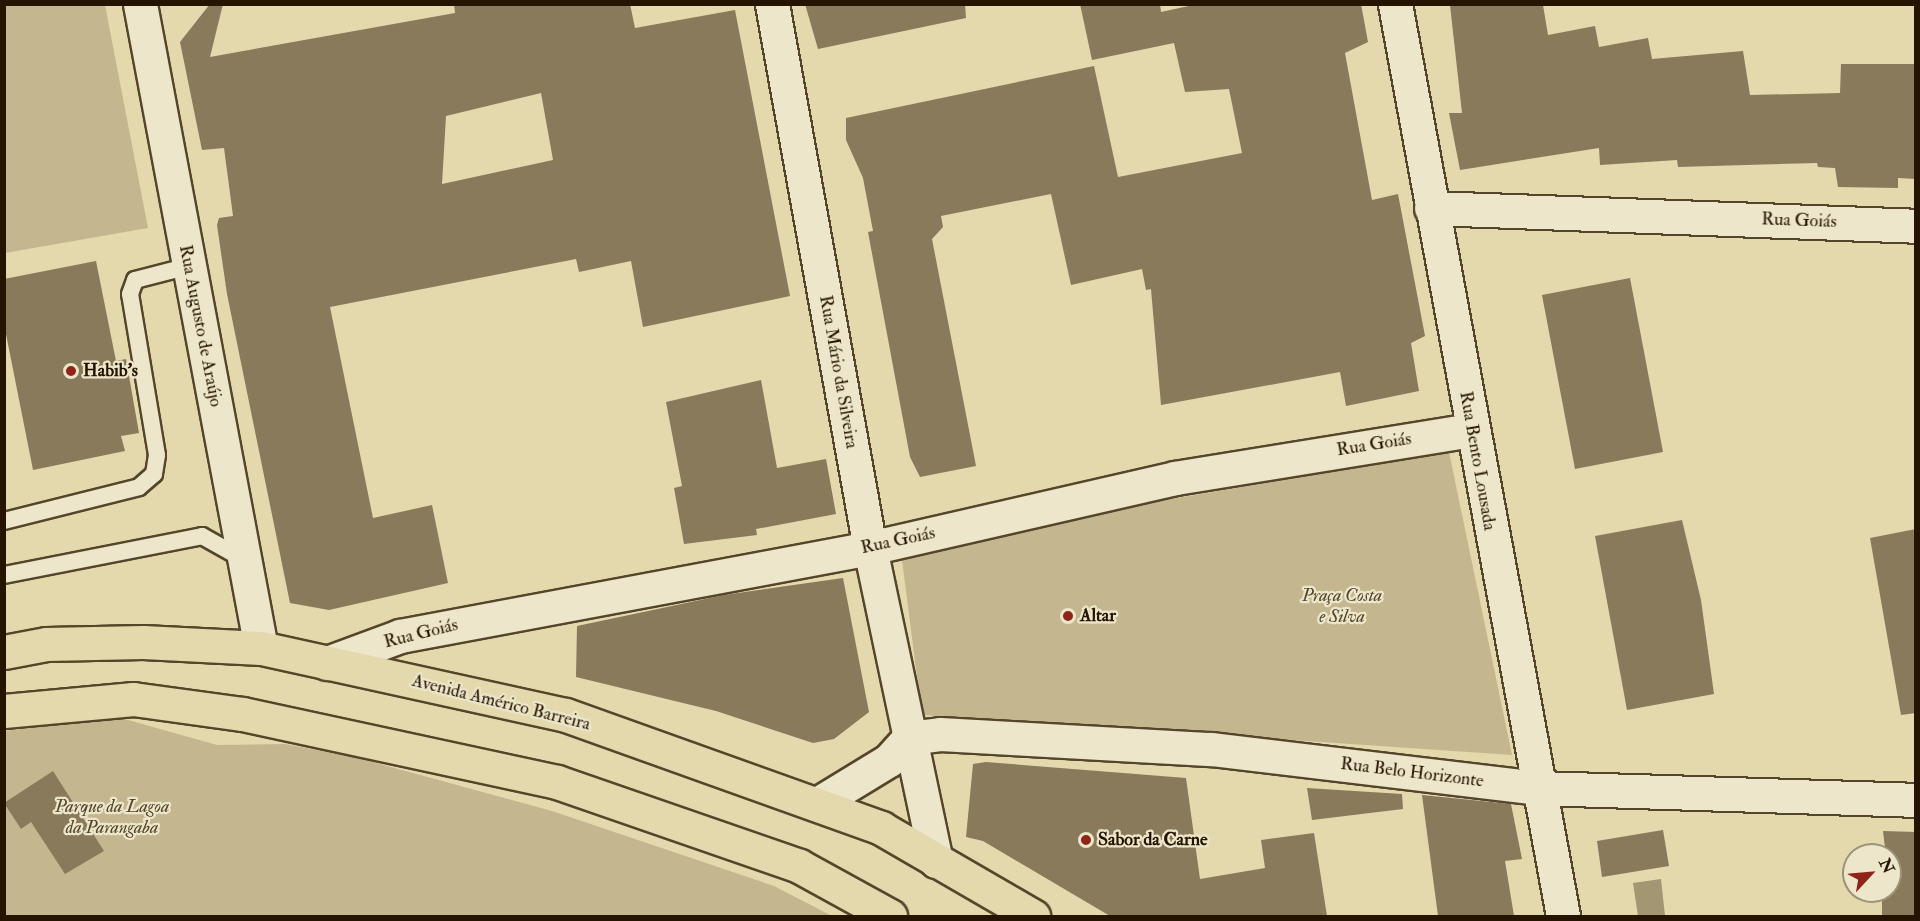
<!DOCTYPE html>
<html>
<head>
<meta charset="utf-8">
<style>
  body { margin:0 }
  #map { position:relative; width:1920px; height:921px; overflow:hidden; background:#e4d8ad; font-family:"IM FELL Double Pica",serif }
  div>[style] { position:absolute }
  .green>* { inset:0; background:#c4b790 }
  .water>* { inset:0; background:#a39672 }
  .building>* { inset:0; background:#887a5a }
  .roads { filter:drop-shadow(2px 0 #55462b) drop-shadow(-2px 0 #55462b) drop-shadow(0 2px #55462b) drop-shadow(0 -2px #55462b) }
  .service>* { height:16px; margin:-8px; padding:0 8px; transform-origin:8px; border-radius:8px; background:#ede6ca }
  .minor>* { height:33px; margin:-16.5px; padding:0 16.5px; transform-origin:16.5px; border-radius:16.5px; background:#ede6ca }
  .primary>* { height:33px; margin:-16.5px; padding:0 16.5px; transform-origin:16.5px; border-radius:16.5px; background:#e4d8ad }
  .dots>* { width:16px; height:16px; translate:-50% -50%; box-sizing:border-box; border:3px solid #ede6ca; border-radius:50% }
  span { translate:-50% -50%; white-space:nowrap; text-align:center; line-height:1.15; -webkit-text-stroke:4.5px #ede6ca; paint-order:stroke }
  .street-label { font-size:18px; color:#251500 }
  .poi-label { font-size:18px; color:#251500; font-weight:700 }
  .left { translate:0 -50%; text-align:left }
  .park-label { font-size:18px; color:#55462b; font-style:italic }
  .frame { position:absolute; inset:0; border:6px solid #251500; pointer-events:none }
  .north { position:absolute; left:1842px; top:843px; width:60px; height:60px; box-sizing:border-box; background:#ede6ca; border:2px solid #9d9279; border-radius:50%; rotate:64deg; font-size:16px; font-weight:700; line-height:24px; text-align:center; color:#251500 }
  .north::after { content:''; display:block; margin:auto; width:21px; height:27px; background:#8f2418; clip-path:polygon(50% 0,100% 100%,50% 72%,0 100%) }
</style>
</head>
<body>
<div id="map">
  <div class="green">
    <i style="clip-path:polygon(5px 4px,105px 5px,148px 228px,5px 253px)"></i>
    <i style="clip-path:polygon(1449px 452px,1512px 755px,922px 715px,900px 545px)"></i>
    <i style="clip-path:polygon(121px 718px,217px 745px,285px 744px,358px 758px,552px 811px,774px 886px,832px 916px,5px 916px,4px 731px)"></i>
  </div>
  <div class="water">
    <i style="clip-path:polygon(1661px 879px,1665px 916px,1638px 916px,1633px 883px)"></i>
  </div>
  <div class="building">
    <i style="clip-path:polygon(evenodd,210px 4px,223px 4px,210px 57px,455px 13px,454px 4px,630px 4px,635px 28px,735px 10px,790px 296px,643px 327px,631px 261px,579px 272px,576px 259px,330px 307px,373px 518px,432px 505px,448px 583px,329px 610px,290px 603px,227px 294px,217px 225px,219px 218px,233px 216px,224px 148px,202px 150px,180px 42px,210px 4px,541px 93px,553px 160px,442px 184px,446px 116px,541px 93px)"></i>
    <i style="clip-path:polygon(805px 4px,965px 4px,966px 18px,818px 49px)"></i>
    <i style="clip-path:polygon(1080px 4px,1160px 4px,1161px 12px,1198px 4px,1361px 4px,1368px 42px,1345px 53px,1372px 200px,1398px 194px,1425px 336px,1411px 343px,1419px 391px,1346px 406px,1340px 372px,1161px 405px,1151px 289px,1146px 290px,1142px 269px,1071px 285px,1051px 194px,941px 216px,943px 227px,932px 239px,976px 466px,920px 477px,910px 457px,868px 232px,873px 231px,863px 178px,846px 140px,846px 118px,1094px 66px,1118px 177px,1242px 153px,1229px 89px,1185px 92px,1174px 43px,1092px 60px)"></i>
    <i style="clip-path:polygon(1450px 5px,1543px 5px,1548px 35px,1595px 26px,1599px 47px,1648px 38px,1652px 59px,1743px 51px,1750px 95px,1840px 93px,1841px 64px,1916px 64px,1916px 179px,1898px 178px,1898px 188px,1838px 187px,1835px 168px,1818px 167px,1817px 163px,1678px 167px,1677px 160px,1600px 165px,1599px 148px,1460px 170px,1449px 113px,1462px 113px)"></i>
    <i style="clip-path:polygon(96px 261px,116px 361px,126px 359px,139px 433px,121px 436px,125px 451px,33px 470px,4px 324px,4px 279px)"></i>
    <i style="clip-path:polygon(1630px 278px,1663px 452px,1575px 469px,1542px 295px)"></i>
    <i style="clip-path:polygon(761px 380px,777px 468px,826px 459px,836px 514px,756px 529px,757px 535px,684px 544px,674px 488px,682px 486px,666px 402px)"></i>
    <i style="clip-path:polygon(1682px 520px,1701px 600px,1714px 694px,1627px 710px,1595px 536px)"></i>
    <i style="clip-path:polygon(1916px 529px,1916px 713px,1901px 715px,1870px 538px)"></i>
    <i style="clip-path:polygon(843px 578px,869px 712px,834px 739px,813px 743px,716px 711px,576px 677px,577px 626px,724px 595px)"></i>
    <i style="clip-path:polygon(986px 762px,1186px 778px,1200px 879px,1265px 868px,1261px 840px,1314px 833px,1327px 916px,1110px 916px,983px 841px,966px 837px,973px 764px)"></i>
    <i style="clip-path:polygon(53px 771px,104px 851px,65px 874px,31px 822px,21px 829px,4px 803px)"></i>
    <i style="clip-path:polygon(1307px 788px,1402px 794px,1403px 809px,1312px 820px)"></i>
    <i style="clip-path:polygon(1422px 795px,1511px 804px,1522px 859px,1505px 861px,1514px 916px,1438px 916px)"></i>
    <i style="clip-path:polygon(1663px 830px,1669px 866px,1602px 877px,1597px 841px)"></i>
    <i style="clip-path:polygon(1883px 831px,1916px 832px,1916px 916px,1882px 916px,1882px 891px,1890px 891px)"></i>
  </div>
  <div class="roads">
    <div class="service">
      <i style="left:4px;top:521px;width:139px;rotate:-14.1deg"></i>
      <i style="left:139px;top:487px;width:20px;rotate:-41deg"></i>
      <i style="left:154px;top:474px;width:19px;rotate:-81deg"></i>
      <i style="left:157px;top:455px;width:163px;rotate:-99.5deg"></i>
      <i style="left:130px;top:294px;width:15px;rotate:-70deg"></i>
      <i style="left:135px;top:280px;width:56px;rotate:-14.5deg"></i>
      <i style="left:4px;top:575px;width:202px;rotate:-11.1deg"></i>
      <i style="left:202px;top:536px;width:47px;rotate:29.3deg"></i>
    </div>
    <div class="minor">
      <i style="left:140px;top:4px;width:655px;rotate:79.36deg"></i>
      <i style="left:772px;top:4px;width:553px;rotate:79.79deg"></i>
      <i style="left:870px;top:548px;width:320px;rotate:78.1deg"></i>
      <i style="left:1395px;top:4px;width:927px;rotate:79.56deg"></i>
      <i style="left:1431px;top:208px;width:485px;rotate:2.1deg"></i>
      <i style="left:327px;top:663px;width:78px;rotate:-20.3deg"></i>
      <i style="left:400px;top:636px;width:478px;rotate:-10.6deg"></i>
      <i style="left:870px;top:548px;width:313px;rotate:-12.9deg"></i>
      <i style="left:1175px;top:478px;width:300px;rotate:-9.2deg"></i>
      <i style="left:909px;top:738px;width:31px;rotate:-7deg"></i>
      <i style="left:940px;top:734px;width:272px;rotate:3.2deg"></i>
      <i style="left:1212px;top:749px;width:328px;rotate:6.8deg"></i>
      <i style="left:1538px;top:788px;width:378px;rotate:1.8deg"></i>
      <i style="left:817px;top:804px;width:84px;rotate:-31.4deg"></i>
      <i style="left:889px;top:760px;width:30px;rotate:-48deg"></i>
    </div>
    <div class="primary">
      <i style="left:4px;top:652px;width:43px;rotate:-10.8deg"></i>
      <i style="left:46px;top:644px;width:97px;rotate:-1.2deg"></i>
      <i style="left:143px;top:642px;width:118px;rotate:2.9deg"></i>
      <i style="left:261px;top:648px;width:312px;rotate:12.4deg"></i>
      <i style="left:566px;top:715px;width:335px;rotate:19.7deg"></i>
      <i style="left:881px;top:828px;width:176px;rotate:30.1deg"></i>
      <i style="left:4px;top:711px;width:130px;rotate:-5.3deg"></i>
      <i style="left:133px;top:699px;width:111px;rotate:7.8deg"></i>
      <i style="left:243px;top:714px;width:321px;rotate:12.2deg"></i>
      <i style="left:557px;top:782px;width:256px;rotate:19.1deg"></i>
      <i style="left:799px;top:866px;width:104px;rotate:28.8deg"></i>
    </div>
  </div>
  <div class="dots">
    <i style="left:71px;top:371px;background:#8f2418"></i>
    <i style="left:1068px;top:616px;background:#8f2418"></i>
    <i style="left:1086px;top:840px;background:#8f2418"></i>
  </div>
  <div class="street-label">
    <span style="left:1799px;top:221px;rotate:2deg">Rua Goiás</span>
    <span style="left:200px;top:326px;rotate:79deg">Rua Augusto de Araújo</span>
    <span style="left:838px;top:372px;rotate:80deg">Rua Mário da Silveira</span>
    <span style="left:1374px;top:445px;rotate:-9deg">Rua Goiás</span>
    <span style="left:1477px;top:461px;rotate:80deg">Rua Bento Lousada</span>
    <span style="left:898px;top:541px;rotate:-12deg">Rua Goiás</span>
    <span style="left:421px;top:634px;rotate:-14deg">Rua Goiás</span>
    <span style="left:501px;top:703px;rotate:14deg">Avenida Américo Barreira</span>
    <span style="left:1412px;top:773px;rotate:7deg">Rua Belo Horizonte</span>
  </div>
  <div class="poi-label">
    <span class="left" style="left:83px;top:371px">Habib's</span>
    <span class="left" style="left:1080px;top:616px">Altar</span>
    <span class="left" style="left:1098px;top:840px">Sabor da Carne</span>
  </div>
  <div class="park-label">
    <span style="left:1342px;top:607px">Praça Costa<br>e Silva</span>
    <span style="left:112px;top:818px">Parque da Lagoa<br>da Parangaba</span>
  </div>
  <div class="frame"></div>
  <div class="north">N</div>
</div>
</body>
</html>
